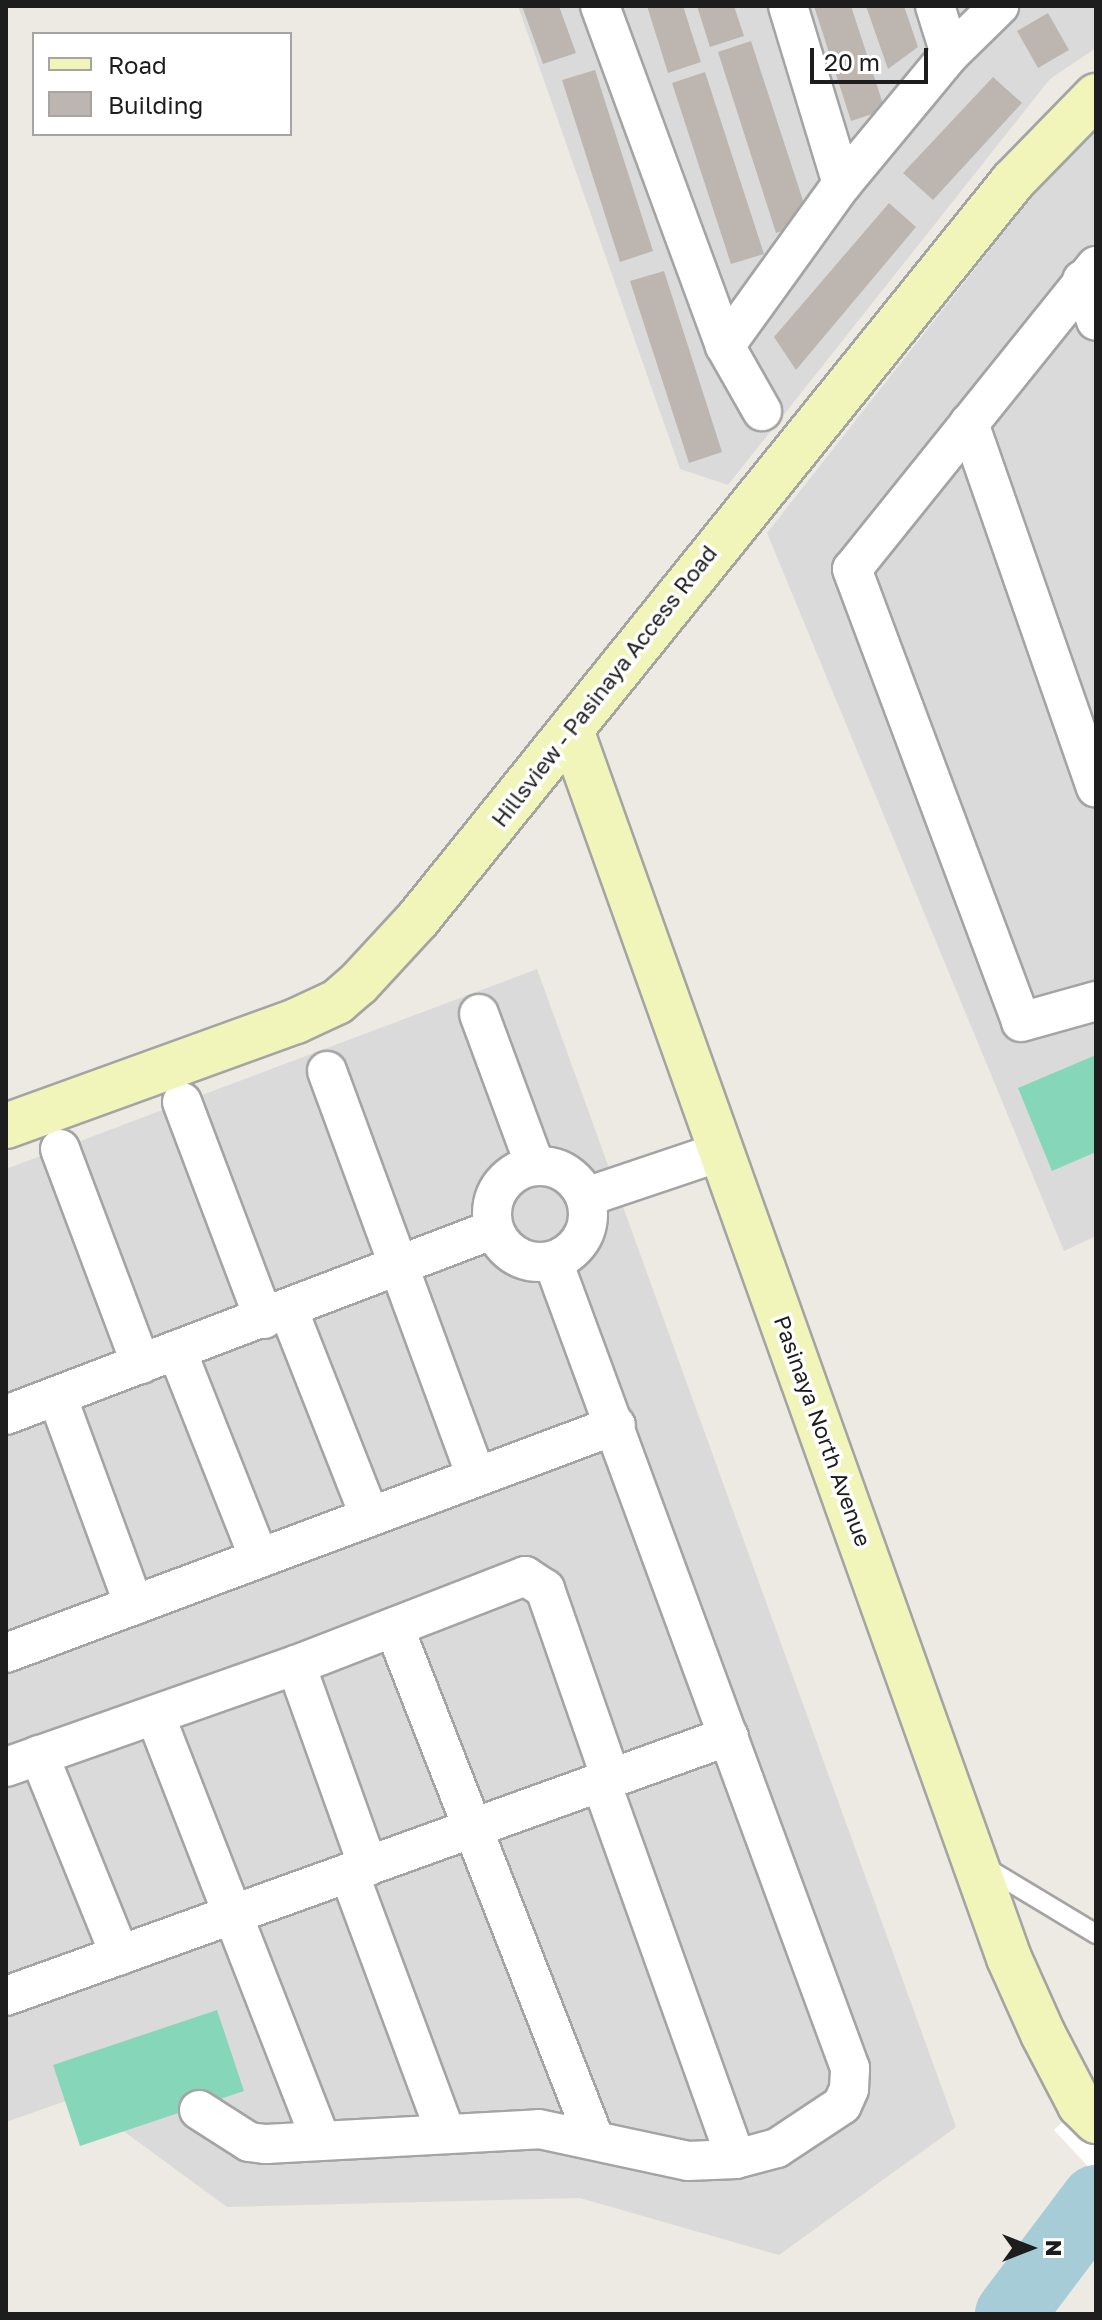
<!DOCTYPE html>
<html>
<head>
<meta charset="utf-8">
<style>
  body { margin:0 }
  #map { position:relative; width:1102px; height:2320px; overflow:hidden; background:#edeae3; font-family:"Golos Text",sans-serif }
  div>[style] { position:absolute }
  .residential>* { inset:0; background:#dbdada }
  .pitch>* { inset:0; background:#86d7b9 }
  .pier>* { inset:0; background:#fff }
  .river>* { height:70px; margin:-35px; padding:0 35px; transform-origin:35px; border-radius:35px; background:#a6ccd8 }
  .building>* { inset:0; background:#bdb6b0 }
  .roads { filter:drop-shadow(2px 0 #a4a4a4) drop-shadow(-2px 0 #a4a4a4) drop-shadow(0 2px #a4a4a4) drop-shadow(0 -2px #a4a4a4) }
  .lane>* { height:18px; margin:-9px; padding:0 9px; transform-origin:9px; border-radius:9px; background:#fff }
  .street>* { height:38px; margin:-19px; padding:0 19px; transform-origin:19px; border-radius:19px; background:#fff }
  .street>.ring { margin:-19px; padding:0; box-sizing:content-box; background:none; border:38px solid #fff; border-radius:50% }
  .secondary>* { height:44px; margin:-22px; padding:0 22px; transform-origin:22px; border-radius:22px; background:#f1f5b9 }
  span { translate:-50% -50%; white-space:nowrap; text-align:center; line-height:1.15; -webkit-text-stroke:7px #fff; paint-order:stroke }
  .street-label { font-size:22px; color:#1d1d1d }
  .frame { position:absolute; inset:0; border:8px solid #1d1d1d; pointer-events:none }
  .legend { position:absolute; left:32px; top:32px; width:260px; height:104px; box-sizing:border-box; background:#fff; border:2px solid #a5a5a5; margin:0; padding:10px 14px; list-style:none; font-size:24px; color:#1d1d1d }
  .legend li { display:flex; align-items:center; gap:16px; height:40px }
  .legend b { width:40px; border:2px solid #a5a5a5 }
  .north { position:absolute; left:990px; top:2208px; width:80px; height:80px; -webkit-text-stroke:6px #fff; paint-order:stroke; rotate:90deg; font-size:22px; font-weight:700; line-height:32px; text-align:center; color:#1d1d1d }
  .north::after { content:''; display:block; margin:auto; width:28px; height:36px; background:#1d1d1d; clip-path:polygon(50% 0,100% 100%,50% 72%,0 100%) }
  .scale { position:absolute; left:810px; top:48px; width:118px; height:36px; box-sizing:border-box; border:4px solid #1d1d1d; border-top:0; padding-left:10px; font-size:24px; line-height:28px; white-space:nowrap; color:#1d1d1d; -webkit-text-stroke:6px #fff; paint-order:stroke }
</style>
</head>
<body>
<div id="map">
  <div class="residential">
    <i style="clip-path:polygon(518px 6px,1096px 6px,1096px 48px,1050px 79px,728px 485px,680px 469px)"></i>
    <i style="clip-path:polygon(1096px 132px,1096px 1236px,1064px 1251px,767px 533px,1063px 157px)"></i>
    <i style="clip-path:polygon(537px 969px,956px 2127px,779px 2255px,580px 2198px,227px 2207px,77px 2097px,6px 2122px,6px 1169px)"></i>
  </div>
  <div class="pitch">
    <i style="clip-path:polygon(1096px 1055px,1096px 1152px,1052px 1171px,1018px 1088px)"></i>
    <i style="clip-path:polygon(217px 2010px,244px 2091px,80px 2146px,53px 2065px)"></i>
  </div>
  <div class="pier">
    <i style="clip-path:polygon(1096px 2090px,1096px 2175px,1054px 2130px)"></i>
  </div>
  <div class="river">
    <i style="left:1010px;top:2314px;width:143px;rotate:-53deg"></i>
  </div>
  <div class="building">
    <i style="clip-path:polygon(522px 6px,559px 6px,576px 53px,543px 64px)"></i>
    <i style="clip-path:polygon(647px 6px,683px 6px,701px 62px,668px 73px)"></i>
    <i style="clip-path:polygon(697px 6px,734px 6px,744px 36px,710px 47px)"></i>
    <i style="clip-path:polygon(814px 6px,851px 6px,885px 110px,851px 121px)"></i>
    <i style="clip-path:polygon(866px 6px,904px 6px,918px 47px,888px 69px)"></i>
    <i style="clip-path:polygon(1048px 13px,1069px 50px,1038px 68px,1017px 31px)"></i>
    <i style="clip-path:polygon(751px 41px,810px 222px,776px 233px,718px 52px)"></i>
    <i style="clip-path:polygon(595px 70px,653px 251px,620px 262px,562px 80px)"></i>
    <i style="clip-path:polygon(705px 72px,764px 254px,731px 264px,672px 83px)"></i>
    <i style="clip-path:polygon(993px 77px,1022px 103px,933px 200px,903px 173px)"></i>
    <i style="clip-path:polygon(889px 203px,916px 227px,796px 370px,774px 337px)"></i>
    <i style="clip-path:polygon(664px 271px,722px 452px,689px 463px,630px 281px)"></i>
  </div>
  <div class="roads">
    <div class="lane">
      <i style="left:985px;top:1867px;width:130px;rotate:31.1deg"></i>
    </div>
    <div class="street">
      <i style="left:600px;top:6px;width:362px;rotate:69.8deg"></i>
      <i style="left:725px;top:346px;width:75px;rotate:60.4deg"></i>
      <i style="left:788px;top:6px;width:186px;rotate:73.1deg"></i>
      <i style="left:935px;top:6px;width:50px;rotate:72.6deg"></i>
      <i style="left:1096px;top:266px;width:389px;rotate:128.8deg"></i>
      <i style="left:852px;top:569px;width:483px;rotate:69.5deg"></i>
      <i style="left:1021px;top:1022px;width:78px;rotate:-15.6deg"></i>
      <i style="left:1082px;top:280px;width:43px;rotate:71.1deg"></i>
      <i style="left:725px;top:346px;width:200px;rotate:-54.2deg"></i>
      <i style="left:842px;top:184px;width:169px;rotate:-50.3deg"></i>
      <i style="left:950px;top:54px;width:69px;rotate:-44.4deg"></i>
      <i style="left:969px;top:423px;width:386px;rotate:70.8deg"></i>
      <i style="left:479px;top:1014px;width:161px;rotate:69.7deg"></i>
      <i style="left:327px;top:1071px;width:431px;rotate:69.8deg"></i>
      <i style="left:182px;top:1102px;width:232px;rotate:69.3deg"></i>
      <i style="left:60px;top:1149px;width:230px;rotate:69.4deg"></i>
      <i class="ring" style="left:492px;top:1166px;width:58px;height:58px"></i>
      <i style="left:586px;top:1197px;width:145px;rotate:-18.6deg"></i>
      <i style="left:288px;top:1309px;width:221px;rotate:68.5deg"></i>
      <i style="left:177px;top:1351px;width:223px;rotate:68.4deg"></i>
      <i style="left:57px;top:1396px;width:223px;rotate:69.8deg"></i>
      <i style="left:6px;top:1415px;width:522px;rotate:-20.86deg"></i>
      <i style="left:394px;top:1627px;width:549px;rotate:68.63deg"></i>
      <i style="left:6px;top:1653px;width:651px;rotate:-20.49deg"></i>
      <i style="left:296px;top:1665px;width:214px;rotate:70.3deg"></i>
      <i style="left:155px;top:1715px;width:455px;rotate:68.7deg"></i>
      <i style="left:39px;top:1755px;width:216px;rotate:68deg"></i>
      <i style="left:6px;top:1767px;width:307px;rotate:-19.4deg"></i>
      <i style="left:296px;top:1665px;width:246px;rotate:-21.2deg"></i>
      <i style="left:525px;top:1576px;width:24px;rotate:33deg"></i>
      <i style="left:545px;top:1589px;width:200px;rotate:70.8deg"></i>
      <i style="left:601px;top:1782px;width:400px;rotate:70.3deg"></i>
      <i style="left:349px;top:1873px;width:278px;rotate:69.6deg"></i>
      <i style="left:6px;top:1996px;width:768px;rotate:-19.78deg"></i>
      <i style="left:199px;top:2110px;width:59px;rotate:32.6deg"></i>
      <i style="left:249px;top:2142px;width:17px;rotate:7deg"></i>
      <i style="left:266px;top:2144px;width:273px;rotate:-3.1deg"></i>
      <i style="left:539px;top:2129px;width:152px;rotate:12.1deg"></i>
      <i style="left:688px;top:2161px;width:48px;rotate:-2.4deg"></i>
      <i style="left:736px;top:2159px;width:42px;rotate:-15deg"></i>
      <i style="left:777px;top:2148px;width:78px;rotate:-33.5deg"></i>
      <i style="left:842px;top:2105px;width:17px;rotate:-66deg"></i>
      <i style="left:849px;top:2089px;width:21px;rotate:-87deg"></i>
      <i style="left:850px;top:2068px;width:860px;rotate:-110.21deg"></i>
    </div>
    <div class="secondary">
      <i style="left:571px;top:730px;width:1304px;rotate:70.37deg"></i>
      <i style="left:1009px;top:1958px;width:83px;rotate:65.9deg"></i>
      <i style="left:1043px;top:2034px;width:80px;rotate:62.5deg"></i>
      <i style="left:1080px;top:2105px;width:23px;rotate:45deg"></i>
      <i style="left:6px;top:1126px;width:308px;rotate:-19.9deg"></i>
      <i style="left:296px;top:1021px;width:45px;rotate:-24.9deg"></i>
      <i style="left:337px;top:1002px;width:28px;rotate:-41deg"></i>
      <i style="left:358px;top:984px;width:88px;rotate:-47.3deg"></i>
      <i style="left:418px;top:919px;width:948px;rotate:-51.12deg"></i>
      <i style="left:1013px;top:181px;width:119px;rotate:-45.7deg"></i>
    </div>
  </div>
  <div class="street-label">
    <span style="left:604px;top:686px;rotate:-52deg">Hillsview - Pasinaya Access Road</span>
    <span style="left:823px;top:1431px;rotate:70deg">Pasinaya North Avenue</span>
  </div>
  <div class="frame"></div>
  <ul class="legend">
  <li><b style="height:10px;background:#f1f5b9"></b>Road</li>
  <li><b style="height:22px;background:#bdb6b0"></b>Building</li>
  </ul>
  <div class="north">N</div>
  <div class="scale">20 m</div>
</div>
</body>
</html>
